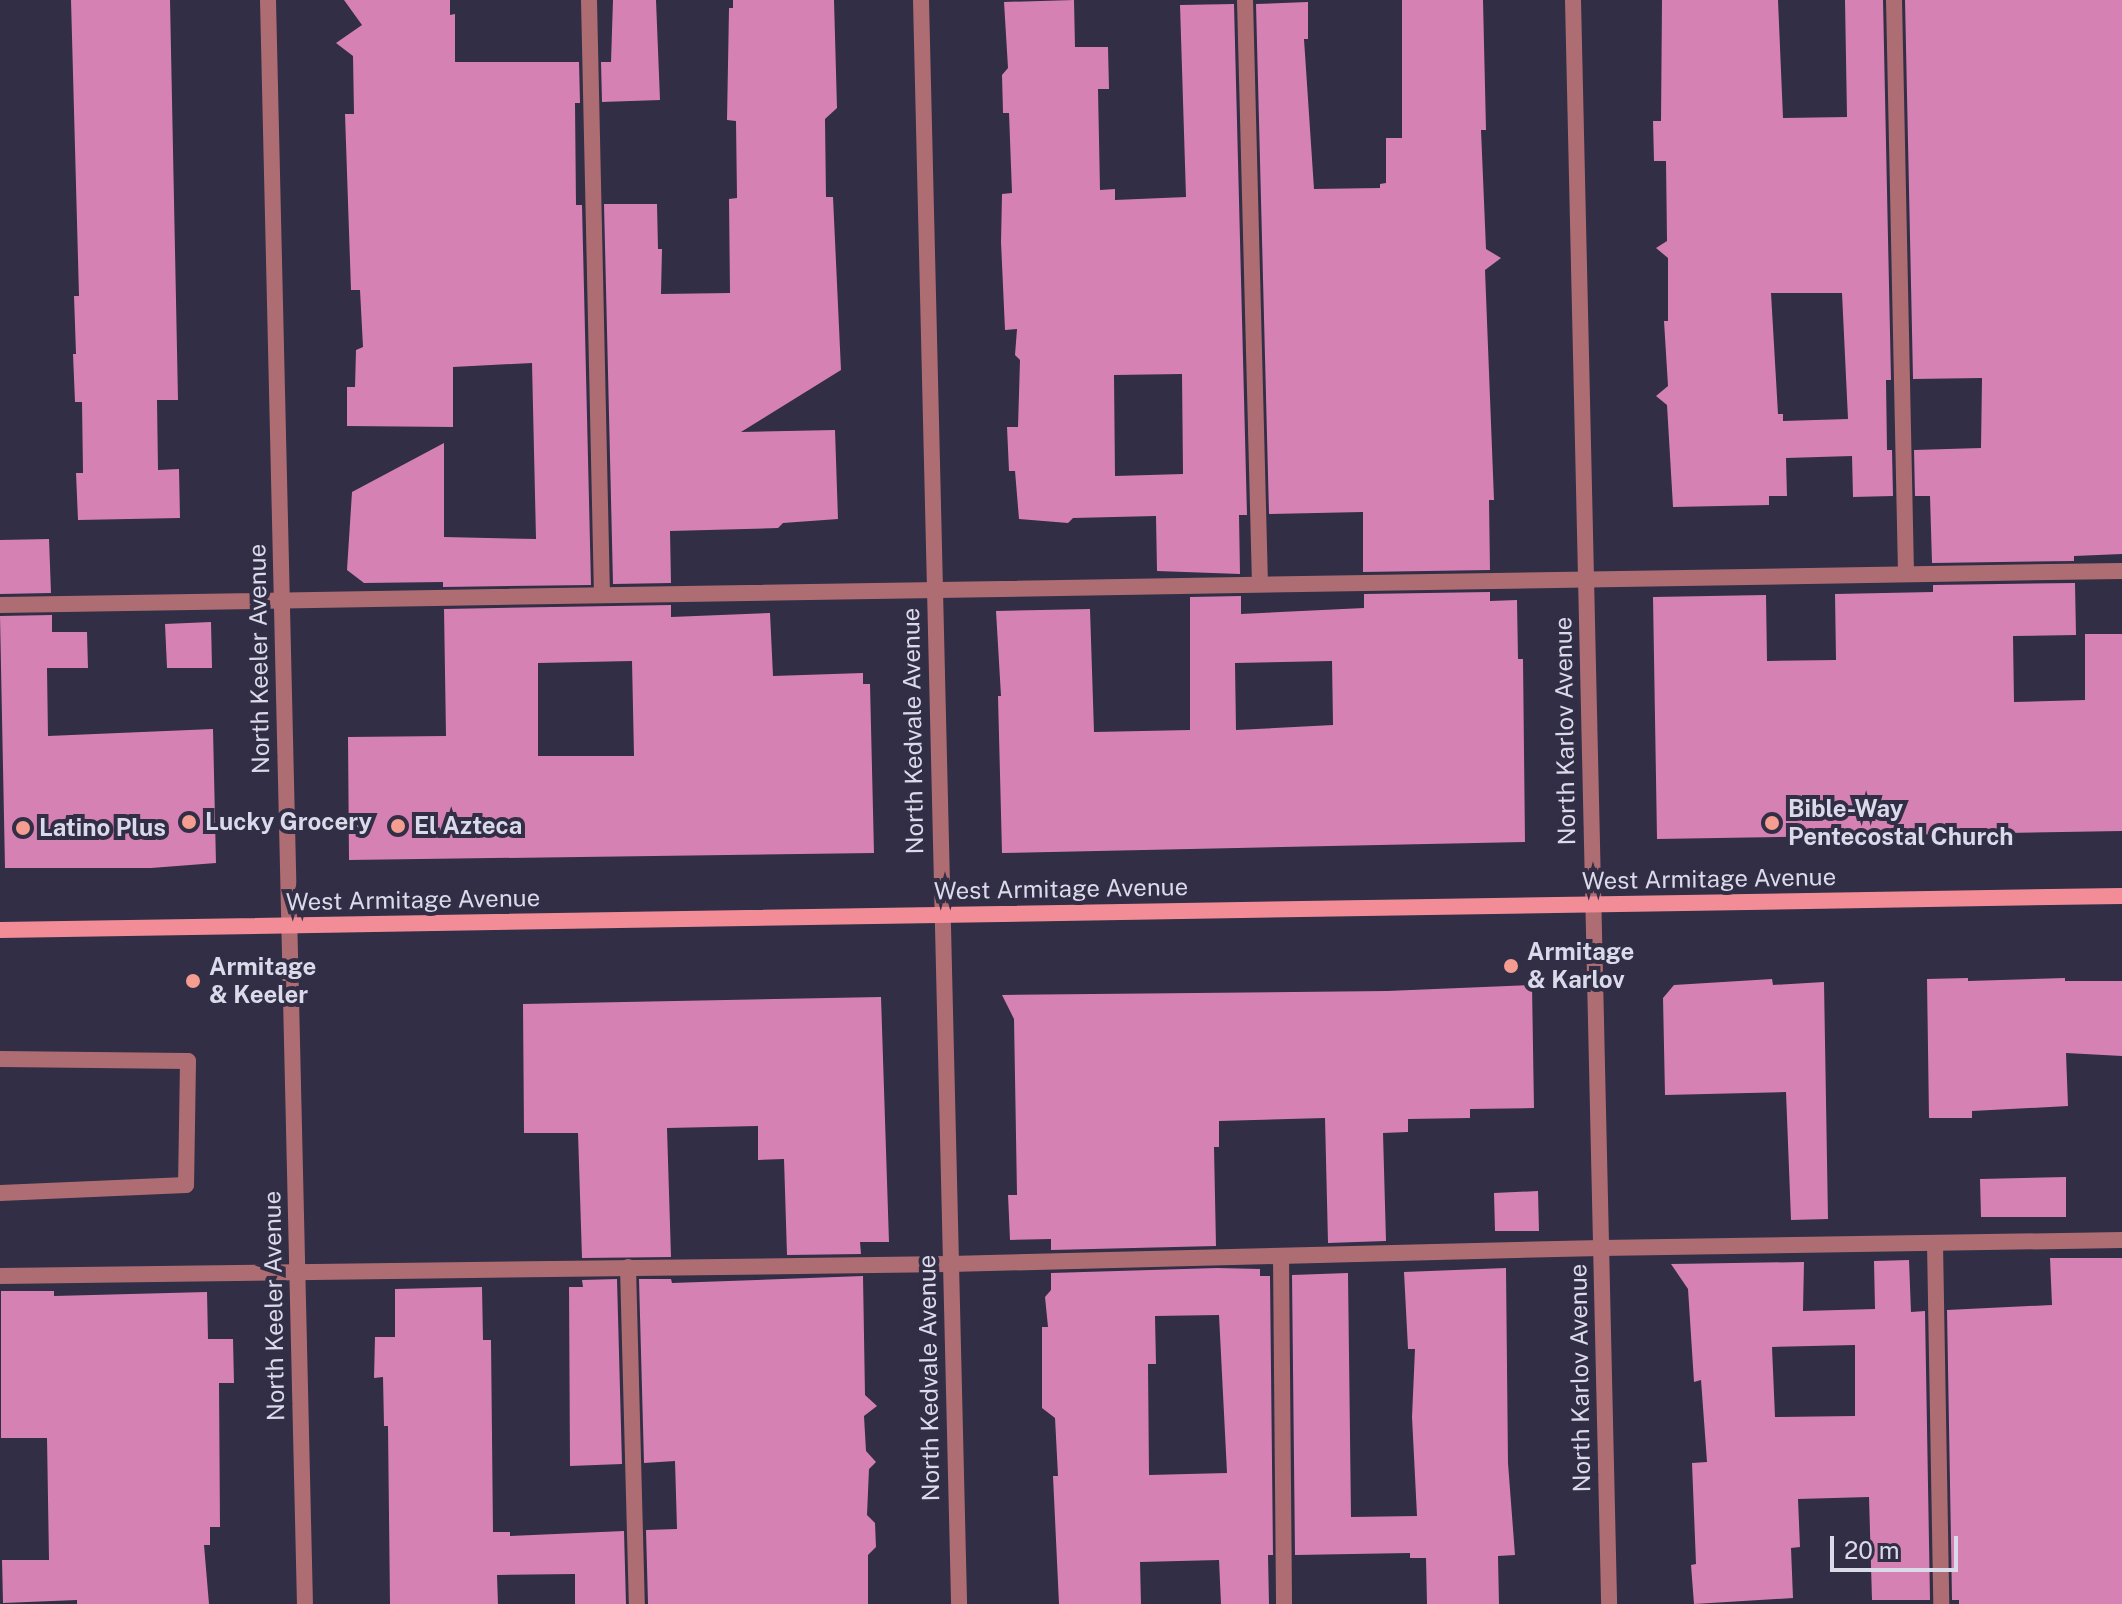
<!DOCTYPE html>
<html>
<head>
<meta charset="utf-8">
<style>
  body { margin:0 }
  #map { position:relative; width:2122px; height:1604px; overflow:hidden; background:#312e46; font-family:"Public Sans",sans-serif }
  div>[style] { position:absolute }
  .building>* { inset:0; background:#d681b3 }
  .service>* { height:16px; margin:-8px; padding:0 8px; transform-origin:8px; border-radius:8px; background:#ad6d73 }
  .minor>* { height:16px; margin:-8px; padding:0 8px; transform-origin:8px; border-radius:8px; background:#ad6d73 }
  .secondary>* { height:16px; margin:-8px; padding:0 8px; transform-origin:8px; border-radius:8px; background:#f28d98 }
  .dots>* { width:22px; height:22px; translate:-50% -50%; box-sizing:border-box; border:4px solid #312e46; border-radius:50% }
  span { translate:-50% -50%; white-space:nowrap; text-align:center; line-height:1.15; -webkit-text-stroke:8px #312e46; paint-order:stroke }
  .street-label { font-size:24px; color:#dbdaea }
  .poi-label { font-size:24px; color:#dbdaea; font-weight:700 }
  .left { translate:0 -50%; text-align:left }
  .scale { position:absolute; left:1830px; top:1536px; width:128px; height:36px; box-sizing:border-box; border:4px solid #dbdaea; border-top:0; padding-left:10px; font-size:24px; line-height:28px; white-space:nowrap; color:#dbdaea; -webkit-text-stroke:6px #312e46; paint-order:stroke }
</style>
</head>
<body>
<div id="map">
  <div class="building">
    <i style="clip-path:polygon(71px 0,170px 0,178px 400px,157px 400px,158px 470px,179px 469px,180px 518px,78px 520px,76px 473px,83px 473px,82px 402px,75px 402px,73px 354px,76px 354px,74px 296px,79px 296px)"></i>
    <i style="clip-path:polygon(344px 0,450px 0,450px 15px,455px 14px,455px 62px,579px 62px,580px 103px,575px 103px,576px 205px,582px 205px,591px 585px,443px 587px,443px 582px,364px 583px,347px 570px,352px 492px,444px 443px,444px 537px,536px 539px,532px 363px,453px 367px,453px 427px,347px 426px,347px 387px,355px 387px,356px 350px,363px 347px,360px 290px,351px 290px,345px 114px,354px 114px,353px 56px,336px 43px,362px 25px)"></i>
    <i style="clip-path:polygon(613px 0,656px 0,660px 100px,602px 102px,601px 62px,611px 62px)"></i>
    <i style="clip-path:polygon(733px 0,834px 0,837px 108px,825px 119px,826px 197px,833px 197px,841px 370px,741px 432px,835px 430px,838px 519px,783px 523px,778px 528px,670px 531px,671px 583px,613px 584px,604px 204px,657px 204px,658px 249px,662px 249px,661px 294px,730px 293px,729px 199px,737px 198px,736px 121px,727px 120px,729px 8px,733px 8px)"></i>
    <i style="clip-path:polygon(evenodd,1074px 0,1075px 47px,1108px 47px,1109px 89px,1098px 89px,1100px 190px,1115px 189px,1115px 200px,1186px 197px,1180px 5px,1234px 4px,1247px 515px,1239px 515px,1240px 574px,1157px 571px,1156px 516px,1073px 518px,1068px 523px,1019px 519px,1015px 471px,1009px 471px,1007px 427px,1018px 427px,1020px 360px,1015px 355px,1017px 329px,1005px 330px,1001px 242px,1002px 194px,1012px 193px,1009px 113px,1003px 113px,1002px 75px,1008px 68px,1004px 2px,1074px 0,1182px 374px,1183px 474px,1115px 476px,1114px 375px,1182px 374px)"></i>
    <i style="clip-path:polygon(1402px 0,1483px 0,1486px 130px,1481px 130px,1486px 249px,1501px 258px,1485px 270px,1494px 500px,1489px 500px,1490px 570px,1363px 572px,1363px 512px,1269px 514px,1256px 4px,1308px 2px,1308px 39px,1304px 39px,1314px 189px,1380px 188px,1380px 184px,1386px 183px,1386px 138px,1402px 138px)"></i>
    <i style="clip-path:polygon(evenodd,1662px 0,1778px 0,1783px 118px,1847px 117px,1845px 0,1883px 0,1891px 380px,1886px 380px,1887px 450px,1892px 450px,1893px 496px,1853px 497px,1852px 456px,1786px 458px,1787px 496px,1769px 496px,1769px 505px,1673px 507px,1667px 405px,1656px 396px,1668px 386px,1664px 321px,1668px 321px,1668px 258px,1656px 248px,1667px 241px,1666px 161px,1654px 161px,1653px 121px,1661px 121px,1662px 0,1771px 293px,1842px 293px,1848px 419px,1783px 421px,1783px 414px,1778px 414px,1771px 293px)"></i>
    <i style="clip-path:polygon(1905px 0,2122px 0,2122px 554px,2074px 556px,2074px 561px,1932px 563px,1930px 496px,1915px 496px,1914px 450px,1981px 448px,1982px 378px,1913px 379px)"></i>
    <i style="clip-path:polygon(49px 539px,51px 593px,0 594px,0 540px)"></i>
    <i style="clip-path:polygon(2075px 583px,2076px 635px,2013px 636px,2014px 702px,2085px 700px,2085px 634px,2122px 634px,2122px 831px,1657px 839px,1653px 597px,1766px 595px,1767px 661px,1836px 660px,1835px 594px,1933px 592px,1933px 585px)"></i>
    <i style="clip-path:polygon(evenodd,1490px 592px,1490px 601px,1517px 600px,1518px 659px,1523px 659px,1525px 842px,1002px 853px,998px 696px,1001px 696px,996px 611px,1090px 609px,1094px 732px,1190px 730px,1190px 597px,1241px 596px,1241px 614px,1364px 608px,1364px 594px,1490px 592px,1332px 661px,1333px 725px,1236px 730px,1235px 663px,1332px 661px)"></i>
    <i style="clip-path:polygon(evenodd,671px 605px,671px 617px,770px 613px,773px 676px,863px 673px,863px 684px,870px 684px,874px 853px,349px 860px,348px 737px,446px 736px,444px 609px,671px 605px,632px 661px,634px 756px,538px 756px,538px 663px,632px 661px)"></i>
    <i style="clip-path:polygon(52px 615px,52px 632px,87px 632px,88px 668px,47px 668px,48px 736px,213px 729px,216px 863px,151px 868px,5px 868px,0 616px)"></i>
    <i style="clip-path:polygon(211px 622px,212px 668px,167px 668px,165px 624px)"></i>
    <i style="clip-path:polygon(1968px 978px,1968px 981px,2065px 978px,2065px 981px,2122px 981px,2122px 1056px,2066px 1053px,2068px 1106px,1972px 1111px,1972px 1118px,1929px 1118px,1927px 979px)"></i>
    <i style="clip-path:polygon(1772px 979px,1773px 985px,1824px 982px,1828px 1219px,1791px 1220px,1786px 1092px,1665px 1095px,1663px 998px,1674px 985px)"></i>
    <i style="clip-path:polygon(1532px 985px,1534px 1108px,1470px 1109px,1470px 1118px,1408px 1119px,1408px 1132px,1383px 1133px,1386px 1241px,1328px 1243px,1325px 1118px,1219px 1121px,1219px 1147px,1214px 1147px,1216px 1246px,1051px 1250px,1051px 1239px,1010px 1240px,1008px 1195px,1017px 1195px,1014px 1019px,1002px 995px,1387px 991px)"></i>
    <i style="clip-path:polygon(881px 997px,889px 1242px,860px 1242px,861px 1254px,787px 1255px,784px 1159px,758px 1160px,758px 1126px,667px 1128px,671px 1257px,582px 1258px,578px 1133px,524px 1133px,523px 1004px)"></i>
    <i style="clip-path:polygon(2066px 1177px,2066px 1217px,1981px 1217px,1980px 1179px)"></i>
    <i style="clip-path:polygon(1538px 1191px,1539px 1231px,1495px 1231px,1494px 1193px)"></i>
    <i style="clip-path:polygon(2050px 1258px,2122px 1258px,2122px 1604px,1959px 1604px,1959px 1600px,1952px 1600px,1947px 1310px,2052px 1305px)"></i>
    <i style="clip-path:polygon(evenodd,1909px 1260px,1911px 1312px,1925px 1311px,1930px 1600px,1872px 1600px,1869px 1497px,1798px 1499px,1800px 1547px,1791px 1548px,1793px 1598px,1694px 1604px,1691px 1565px,1696px 1564px,1692px 1463px,1707px 1462px,1701px 1380px,1694px 1382px,1688px 1289px,1671px 1264px,1804px 1262px,1803px 1311px,1875px 1309px,1874px 1261px,1909px 1260px,1855px 1345px,1855px 1416px,1775px 1417px,1772px 1347px,1855px 1345px)"></i>
    <i style="clip-path:polygon(evenodd,1217px 1268px,1260px 1269px,1260px 1276px,1270px 1276px,1273px 1555px,1268px 1555px,1269px 1604px,1221px 1604px,1219px 1560px,1140px 1562px,1141px 1604px,1059px 1604px,1053px 1476px,1058px 1476px,1055px 1418px,1042px 1408px,1042px 1327px,1048px 1327px,1045px 1297px,1051px 1290px,1051px 1273px,1217px 1268px,1219px 1315px,1227px 1473px,1149px 1475px,1148px 1364px,1156px 1364px,1155px 1316px,1219px 1315px)"></i>
    <i style="clip-path:polygon(1506px 1268px,1508px 1463px,1515px 1555px,1498px 1556px,1499px 1604px,1427px 1604px,1426px 1558px,1410px 1558px,1410px 1553px,1295px 1555px,1292px 1275px,1348px 1273px,1351px 1517px,1417px 1516px,1412px 1417px,1415px 1349px,1408px 1349px,1404px 1272px)"></i>
    <i style="clip-path:polygon(863px 1276px,865px 1395px,877px 1406px,864px 1416px,866px 1451px,876px 1462px,869px 1469px,867px 1515px,875px 1523px,876px 1547px,868px 1555px,868px 1604px,648px 1604px,646px 1530px,677px 1529px,675px 1461px,644px 1463px,639px 1279px,671px 1279px,672px 1283px)"></i>
    <i style="clip-path:polygon(617px 1279px,622px 1464px,570px 1466px,569px 1287px,583px 1287px,582px 1280px)"></i>
    <i style="clip-path:polygon(482px 1287px,483px 1340px,491px 1340px,493px 1532px,510px 1532px,510px 1536px,624px 1531px,626px 1604px,575px 1604px,575px 1574px,497px 1575px,498px 1604px,390px 1604px,388px 1426px,384px 1426px,383px 1377px,374px 1378px,375px 1337px,395px 1337px,395px 1289px)"></i>
    <i style="clip-path:polygon(1px 1291px,54px 1291px,54px 1296px,207px 1292px,208px 1339px,233px 1339px,234px 1383px,219px 1383px,220px 1527px,210px 1527px,210px 1545px,204px 1545px,209px 1604px,77px 1604px,77px 1600px,3px 1603px,2px 1560px,49px 1560px,47px 1438px,1px 1438px)"></i>
  </div>
  <div class="service">
    <i style="left:589px;top:0;width:595px;rotate:88.75deg"></i>
    <i style="left:1245px;top:0;width:584px;rotate:88.53deg"></i>
    <i style="left:1894px;top:0;width:574px;rotate:88.8deg"></i>
    <i style="left:0;top:605px;width:2122px;rotate:-0.92deg"></i>
    <i style="left:0;top:1059px;width:188px;rotate:0.6deg"></i>
    <i style="left:188px;top:1061px;width:124px;rotate:90.9deg"></i>
    <i style="left:186px;top:1185px;width:186px;rotate:177.5deg"></i>
    <i style="left:1935px;top:1243px;width:361px;rotate:89deg"></i>
    <i style="left:1281px;top:1256px;width:348px;rotate:89.5deg"></i>
    <i style="left:628px;top:1267px;width:337px;rotate:88.5deg"></i>
    <i style="left:0;top:1276px;width:950px;rotate:-0.72deg"></i>
    <i style="left:950px;top:1264px;width:651px;rotate:-1.41deg"></i>
    <i style="left:1601px;top:1248px;width:521px;rotate:-0.88deg"></i>
  </div>
  <div class="minor">
    <i style="left:268px;top:0;width:1604px;rotate:88.68deg"></i>
    <i style="left:921px;top:0;width:1604px;rotate:88.64deg"></i>
    <i style="left:1573px;top:0;width:1604px;rotate:88.71deg"></i>
  </div>
  <div class="secondary">
    <i style="left:0;top:930px;width:2122px;rotate:-0.92deg"></i>
  </div>
  <div class="dots">
    <i style="left:189px;top:822px;background:#f59d90"></i>
    <i style="left:1772px;top:823px;background:#f59d90"></i>
    <i style="left:398px;top:826px;background:#f59d90"></i>
    <i style="left:23px;top:828px;background:#f59d90"></i>
    <i style="left:1511px;top:966px;background:#f59d90"></i>
    <i style="left:193px;top:981px;background:#f59d90"></i>
  </div>
  <div class="street-label">
    <span style="left:259px;top:659px;rotate:-91deg">North Keeler Avenue</span>
    <span style="left:913px;top:731px;rotate:-91deg">North Kedvale Avenue</span>
    <span style="left:1565px;top:731px;rotate:-91deg">North Karlov Avenue</span>
    <span style="left:1709px;top:879px;rotate:-1deg">West Armitage Avenue</span>
    <span style="left:1061px;top:889px;rotate:-1deg">West Armitage Avenue</span>
    <span style="left:413px;top:900px;rotate:-1deg">West Armitage Avenue</span>
    <span style="left:274px;top:1306px;rotate:-91deg">North Keeler Avenue</span>
    <span style="left:929px;top:1378px;rotate:-91deg">North Kedvale Avenue</span>
    <span style="left:1580px;top:1378px;rotate:-91deg">North Karlov Avenue</span>
  </div>
  <div class="poi-label">
    <span class="left" style="left:1788px;top:823px">Bible-Way<br>Pentecostal Church</span>
    <span class="left" style="left:205px;top:822px">Lucky Grocery</span>
    <span class="left" style="left:414px;top:826px">El Azteca</span>
    <span class="left" style="left:39px;top:828px">Latino Plus</span>
    <span class="left" style="left:1527px;top:966px">Armitage<br>&amp; Karlov</span>
    <span class="left" style="left:209px;top:981px">Armitage<br>&amp; Keeler</span>
  </div>
  <div class="scale">20 m</div>
</div>
</body>
</html>
